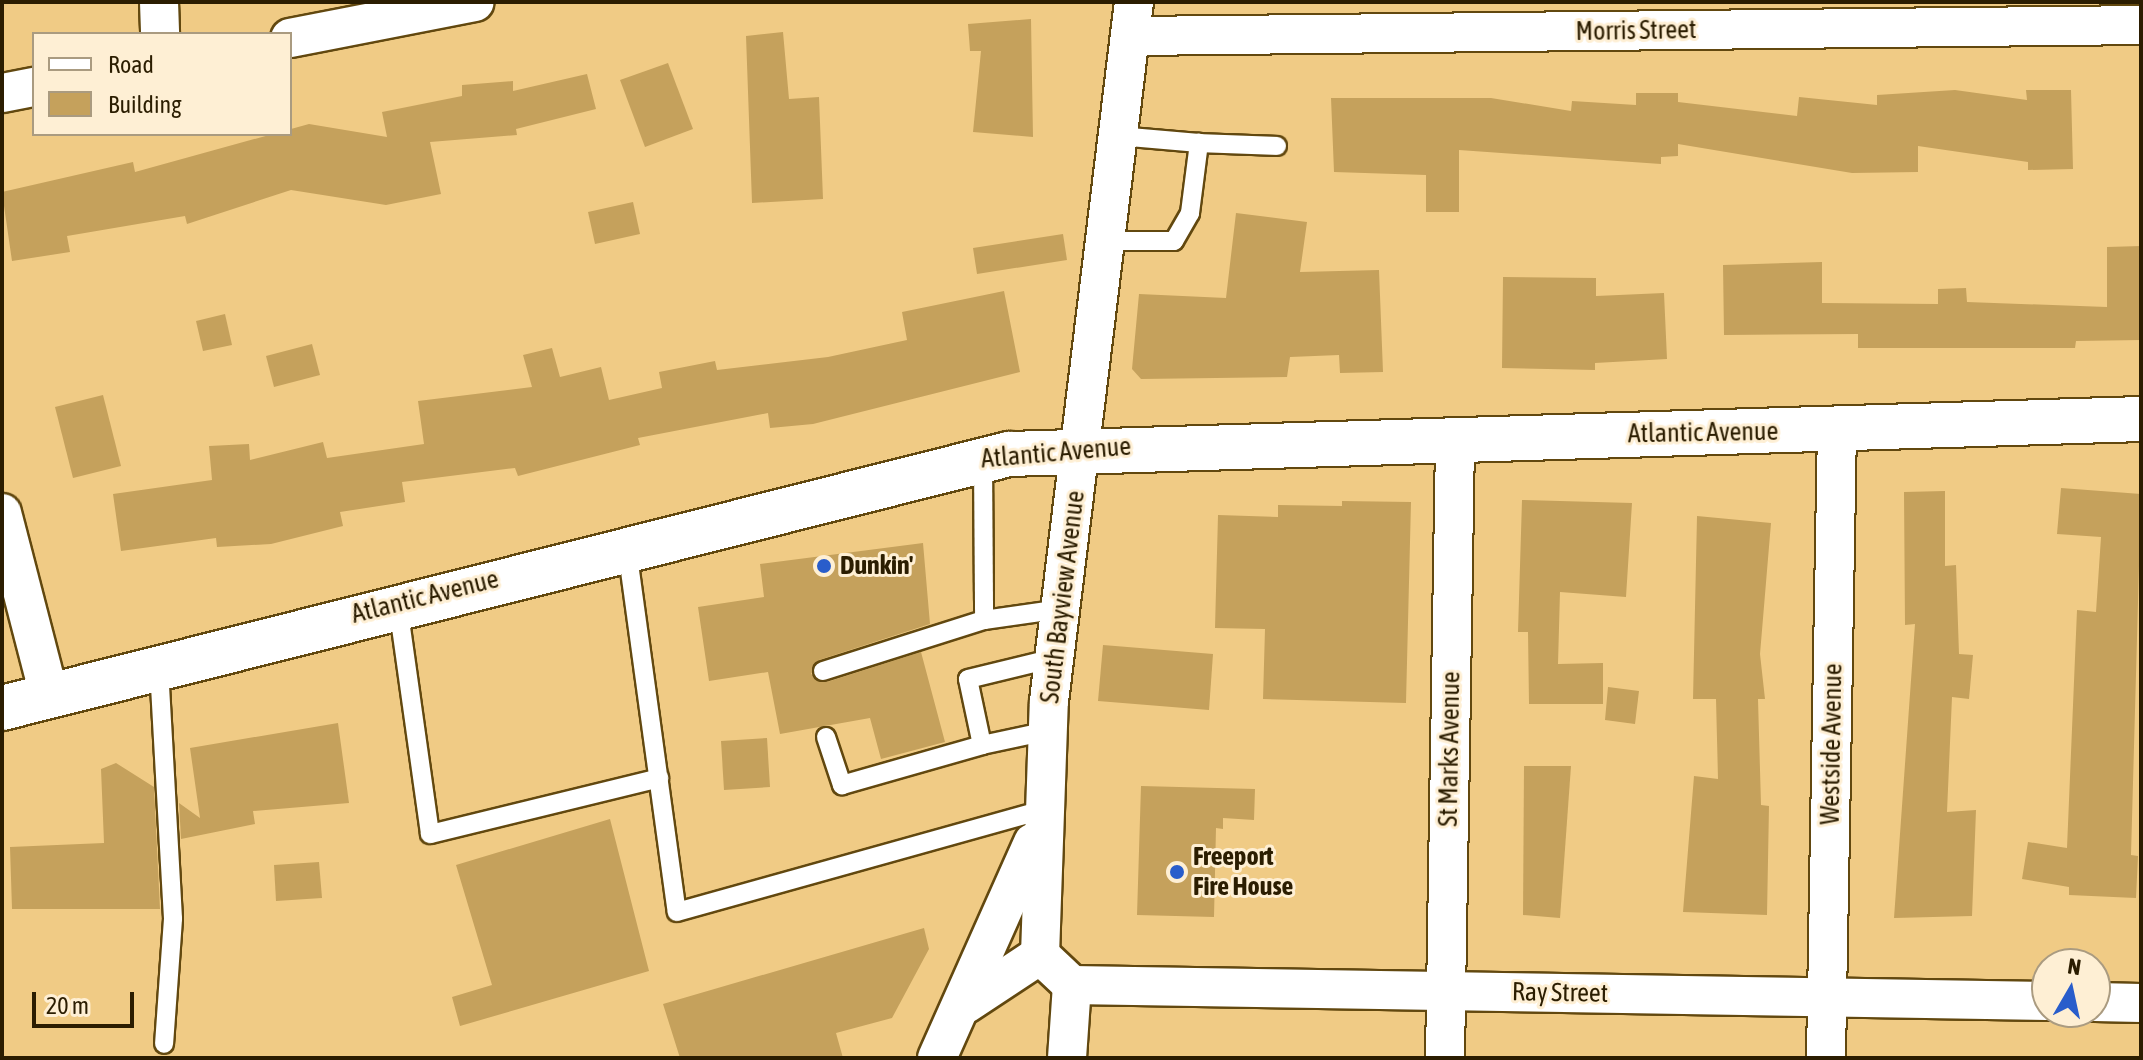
<!DOCTYPE html>
<html>
<head>
<meta charset="utf-8">
<style>
  body { margin:0 }
  #map { position:relative; width:2143px; height:1060px; overflow:hidden; background:#f0cb85; font-family:"Asap Condensed",sans-serif }
  div>[style] { position:absolute }
  .building>* { inset:0; background:#c5a15c }
  .roads { filter:drop-shadow(2px 0 #62480f) drop-shadow(-2px 0 #62480f) drop-shadow(0 2px #62480f) drop-shadow(0 -2px #62480f) }
  .service>* { height:18px; margin:-9px; padding:0 9px; transform-origin:9px; border-radius:9px; background:#fff }
  .minor>* { height:38px; margin:-19px; padding:0 19px; transform-origin:19px; border-radius:19px; background:#fff }
  .secondary>* { height:44px; margin:-22px; padding:0 22px; transform-origin:22px; border-radius:22px; background:#fff }
  .dots>* { width:22px; height:22px; translate:-50% -50%; box-sizing:border-box; border:4px solid #feefd4; border-radius:50% }
  span { translate:-50% -50%; white-space:nowrap; text-align:center; line-height:1.15; -webkit-text-stroke:6px #feefd4; paint-order:stroke }
  .street-label { font-size:26px; color:#2b1d01 }
  .poi-label { font-size:26px; color:#2b1d01; font-weight:700 }
  .left { translate:0 -50%; text-align:left }
  .frame { position:absolute; inset:0; border:4px solid #2b1d01; pointer-events:none }
  .legend { position:absolute; left:32px; top:32px; width:260px; height:104px; box-sizing:border-box; background:#feefd4; border:2px solid #aa9b80; margin:0; padding:10px 14px; list-style:none; font-size:24px; color:#2b1d01 }
  .legend li { display:flex; align-items:center; gap:16px; height:40px }
  .legend b { width:40px; border:2px solid #aa9b80 }
  .north { position:absolute; left:2031px; top:948px; width:80px; height:80px; box-sizing:border-box; background:#feefd4; border:2px solid #aa9b80; border-radius:50%; rotate:9deg; font-size:22px; font-weight:700; line-height:32px; text-align:center; color:#2b1d01 }
  .north::after { content:''; display:block; margin:auto; width:28px; height:36px; background:#295dcb; clip-path:polygon(50% 0,100% 100%,50% 72%,0 100%) }
  .scale { position:absolute; left:32px; top:992px; width:102px; height:36px; box-sizing:border-box; border:4px solid #2b1d01; border-top:0; padding-left:10px; font-size:24px; line-height:28px; white-space:nowrap; color:#2b1d01; -webkit-text-stroke:6px #feefd4; paint-order:stroke }
</style>
</head>
<body>
<div id="map">
  <div class="building">
    <i style="clip-path:polygon(1031px 19px,1033px 137px,973px 132px,981px 51px,970px 51px,968px 24px)"></i>
    <i style="clip-path:polygon(783px 32px,789px 99px,819px 97px,823px 199px,752px 203px,746px 36px)"></i>
    <i style="clip-path:polygon(668px 63px,693px 129px,645px 147px,620px 80px)"></i>
    <i style="clip-path:polygon(587px 74px,596px 109px,516px 129px,517px 135px,430px 142px,441px 194px,386px 205px,291px 190px,187px 224px,185px 216px,67px 236px,70px 252px,12px 261px,2px 192px,133px 162px,135px 172px,309px 124px,387px 137px,382px 112px,462px 96px,462px 85px,513px 81px,513px 91px)"></i>
    <i style="clip-path:polygon(1955px 90px,2027px 100px,2026px 90px,2071px 90px,2073px 169px,2028px 170px,2028px 162px,1918px 146px,1918px 172px,1852px 173px,1678px 144px,1678px 156px,1661px 157px,1661px 164px,1459px 150px,1459px 212px,1426px 212px,1426px 175px,1334px 172px,1331px 98px,1491px 98px,1571px 111px,1572px 101px,1636px 105px,1636px 93px,1678px 93px,1678px 102px,1797px 116px,1799px 97px,1877px 105px,1877px 95px)"></i>
    <i style="clip-path:polygon(633px 202px,640px 234px,595px 244px,588px 212px)"></i>
    <i style="clip-path:polygon(1236px 213px,1307px 222px,1300px 272px,1379px 270px,1383px 372px,1340px 373px,1339px 355px,1290px 357px,1287px 377px,1141px 379px,1132px 369px,1139px 294px,1226px 298px)"></i>
    <i style="clip-path:polygon(1063px 234px,1067px 260px,977px 274px,973px 248px)"></i>
    <i style="clip-path:polygon(2141px 246px,2141px 340px,2076px 341px,2075px 348px,1858px 348px,1858px 334px,1724px 335px,1723px 265px,1822px 262px,1822px 303px,1938px 304px,1938px 289px,1966px 288px,1967px 302px,2107px 307px,2107px 247px)"></i>
    <i style="clip-path:polygon(1503px 277px,1596px 278px,1596px 296px,1664px 293px,1667px 359px,1595px 363px,1595px 370px,1502px 368px)"></i>
    <i style="clip-path:polygon(1004px 291px,1020px 372px,813px 424px,770px 428px,768px 413px,638px 438px,640px 445px,518px 476px,515px 468px,402px 482px,405px 502px,340px 512px,343px 526px,271px 544px,217px 547px,216px 538px,121px 551px,113px 494px,212px 480px,209px 446px,249px 444px,250px 460px,323px 442px,327px 458px,424px 444px,418px 401px,532px 387px,523px 355px,552px 348px,560px 377px,601px 367px,609px 400px,662px 388px,659px 372px,715px 361px,717px 370px,828px 357px,907px 340px,902px 312px)"></i>
    <i style="clip-path:polygon(225px 314px,232px 345px,203px 351px,196px 321px)"></i>
    <i style="clip-path:polygon(312px 344px,320px 375px,274px 387px,266px 356px)"></i>
    <i style="clip-path:polygon(103px 395px,121px 466px,73px 478px,55px 407px)"></i>
    <i style="clip-path:polygon(2061px 488px,2141px 494px,2131px 855px,2138px 856px,2136px 898px,2069px 895px,2069px 887px,2022px 879px,2028px 842px,2067px 848px,2077px 610px,2096px 612px,2101px 537px,2057px 534px)"></i>
    <i style="clip-path:polygon(1945px 491px,1945px 566px,1956px 565px,1959px 654px,1973px 655px,1969px 699px,1952px 697px,1947px 812px,1976px 810px,1972px 916px,1894px 918px,1915px 624px,1905px 625px,1904px 492px)"></i>
    <i style="clip-path:polygon(1522px 500px,1632px 503px,1626px 597px,1560px 592px,1558px 664px,1603px 663px,1603px 704px,1529px 704px,1528px 632px,1518px 632px)"></i>
    <i style="clip-path:polygon(1342px 501px,1411px 502px,1406px 703px,1263px 699px,1265px 629px,1215px 628px,1218px 515px,1278px 517px,1278px 505px,1342px 506px)"></i>
    <i style="clip-path:polygon(1697px 516px,1771px 523px,1760px 654px,1765px 699px,1758px 699px,1761px 805px,1769px 806px,1767px 915px,1683px 912px,1694px 776px,1718px 779px,1716px 699px,1693px 699px)"></i>
    <i style="clip-path:polygon(923px 543px,930px 624px,819px 660px,811px 674px,827px 682px,921px 652px,945px 742px,881px 759px,870px 718px,780px 734px,768px 672px,709px 681px,698px 607px,764px 597px,760px 564px)"></i>
    <i style="clip-path:polygon(1103px 645px,1213px 654px,1209px 710px,1098px 701px)"></i>
    <i style="clip-path:polygon(1608px 687px,1639px 691px,1635px 724px,1605px 720px)"></i>
    <i style="clip-path:polygon(338px 723px,349px 803px,253px 811px,255px 824px,181px 839px,179px 803px,200px 818px,190px 748px)"></i>
    <i style="clip-path:polygon(767px 738px,770px 787px,724px 790px,721px 741px)"></i>
    <i style="clip-path:polygon(116px 763px,154px 787px,160px 909px,12px 909px,10px 847px,104px 843px,101px 769px)"></i>
    <i style="clip-path:polygon(1524px 766px,1571px 766px,1560px 918px,1523px 915px)"></i>
    <i style="clip-path:polygon(1141px 786px,1255px 789px,1254px 820px,1223px 818px,1223px 829px,1216px 828px,1214px 917px,1137px 915px)"></i>
    <i style="clip-path:polygon(610px 819px,649px 971px,460px 1026px,452px 997px,492px 985px,456px 865px)"></i>
    <i style="clip-path:polygon(319px 862px,322px 898px,276px 901px,274px 865px)"></i>
    <i style="clip-path:polygon(924px 928px,929px 949px,892px 1018px,836px 1033px,843px 1058px,680px 1058px,663px 1004px)"></i>
  </div>
  <div class="roads">
    <div class="service">
      <i style="left:1199px;top:143px;width:78px;rotate:2.2deg"></i>
      <i style="left:1106px;top:241px;width:68px"></i>
      <i style="left:1174px;top:241px;width:32px;rotate:-60deg"></i>
      <i style="left:1190px;top:213px;width:71px;rotate:-82.7deg"></i>
      <i style="left:1199px;top:143px;width:81px;rotate:-175.1deg"></i>
      <i style="left:983px;top:461px;width:159px;rotate:89.6deg"></i>
      <i style="left:984px;top:620px;width:78px;rotate:-8.1deg"></i>
      <i style="left:627px;top:549px;width:366px;rotate:82.2deg"></i>
      <i style="left:677px;top:912px;width:382px;rotate:-15.6deg"></i>
      <i style="left:398px;top:606px;width:230px;rotate:82deg"></i>
      <i style="left:430px;top:834px;width:236px;rotate:-13.7deg"></i>
      <i style="left:159px;top:668px;width:251px;rotate:86.8deg"></i>
      <i style="left:173px;top:919px;width:125px;rotate:94.1deg"></i>
      <i style="left:823px;top:671px;width:169px;rotate:-17.6deg"></i>
      <i style="left:826px;top:737px;width:51px;rotate:71.6deg"></i>
      <i style="left:842px;top:785px;width:146px;rotate:-15.9deg"></i>
      <i style="left:982px;top:745px;width:67px;rotate:-102deg"></i>
      <i style="left:968px;top:679px;width:89px;rotate:-13.7deg"></i>
      <i style="left:982px;top:745px;width:67px;rotate:-12deg"></i>
    </div>
    <div class="minor">
      <i style="left:159px;top:2px;width:32px;rotate:88deg"></i>
      <i style="left:1131px;top:36px;width:1010px;rotate:-0.62deg"></i>
      <i style="left:290px;top:38px;width:188px;rotate:-11deg"></i>
      <i style="left:2px;top:93px;width:33px;rotate:-11deg"></i>
      <i style="left:2px;top:513px;width:191px;rotate:75.5deg"></i>
      <i style="left:1072px;top:985px;width:44px;rotate:-136.8deg"></i>
      <i style="left:1040px;top:955px;width:254px;rotate:-88deg"></i>
      <i style="left:1049px;top:701px;width:704px;rotate:-83.07deg"></i>
      <i style="left:1072px;top:985px;width:975px;rotate:0.94deg"></i>
      <i style="left:2095px;top:1002px;width:46px;rotate:1.2deg"></i>
      <i style="left:966px;top:1004px;width:89px;rotate:-33.5deg"></i>
      <i style="left:937px;top:1058px;width:236px;rotate:-66deg"></i>
      <i style="left:1067px;top:1058px;width:73px;rotate:-86.1deg"></i>
      <i style="left:1445px;top:1058px;width:619px;rotate:-89.07deg"></i>
      <i style="left:1826px;top:1058px;width:628px;rotate:-89deg"></i>
    </div>
    <div class="secondary">
      <i style="left:2px;top:708px;width:1039px;rotate:-14.16deg"></i>
      <i style="left:1009px;top:454px;width:1133px;rotate:-1.77deg"></i>
    </div>
  </div>
  <div class="dots">
    <i style="left:824px;top:566px;background:#295dcb"></i>
    <i style="left:1177px;top:872px;background:#295dcb"></i>
  </div>
  <div class="street-label">
    <span style="left:1636px;top:31px;rotate:-1deg">Morris Street</span>
    <span style="left:1703px;top:433px;rotate:-1deg">Atlantic Avenue</span>
    <span style="left:1056px;top:453px;rotate:-5deg">Atlantic Avenue</span>
    <span style="left:425px;top:597px;rotate:-14deg">Atlantic Avenue</span>
    <span style="left:1063px;top:597px;rotate:-83deg">South Bayview Avenue</span>
    <span style="left:1832px;top:744px;rotate:-89deg">Westside Avenue</span>
    <span style="left:1450px;top:749px;rotate:-89deg">St Marks Avenue</span>
    <span style="left:1560px;top:993px;rotate:1deg">Ray Street</span>
  </div>
  <div class="poi-label">
    <span class="left" style="left:840px;top:566px">Dunkin'</span>
    <span class="left" style="left:1193px;top:872px">Freeport<br>Fire House</span>
  </div>
  <div class="frame"></div>
  <ul class="legend">
  <li><b style="height:10px;background:#fff"></b>Road</li>
  <li><b style="height:22px;background:#c5a15c"></b>Building</li>
  </ul>
  <div class="north">N</div>
  <div class="scale">20 m</div>
</div>
</body>
</html>
